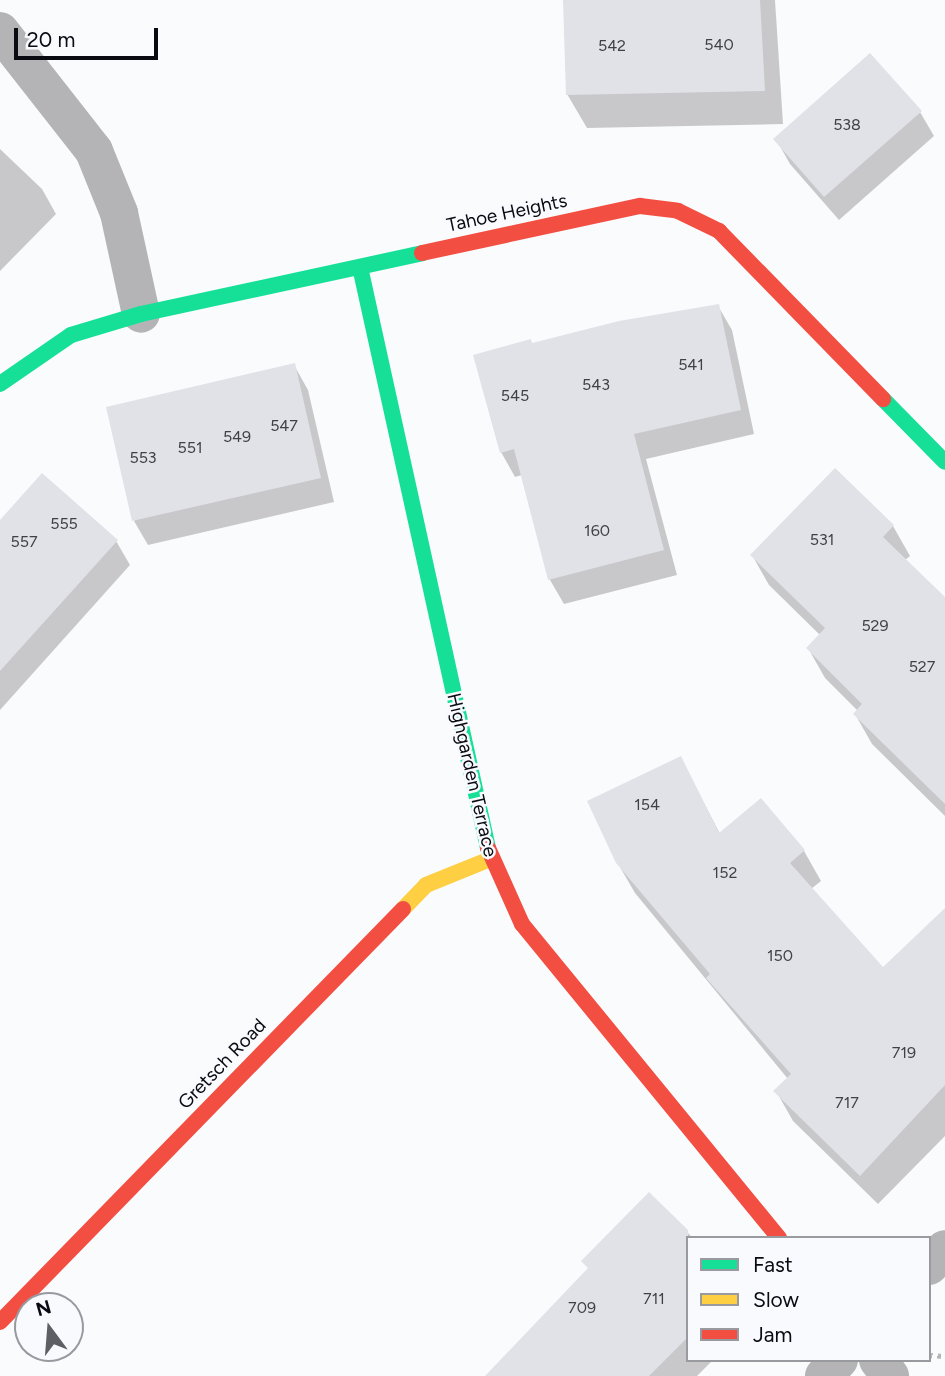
<!DOCTYPE html>
<html>
<head>
<meta charset="utf-8">
<style>
  body { margin:0 }
  #map { position:relative; width:945px; height:1376px; overflow:hidden; background:#fafbfd; font-family:Figtree,sans-serif }
  div>[style] { position:absolute }
  .shadow>* { inset:0; background:#0003 }
  .building>* { inset:0; background:#e1e2e8 }
  .path>* { height:4.5px; margin-top:-2.25px; transform-origin:0; background:repeating-linear-gradient(90deg,#b4b5b7 0 3.5px,transparent 0 8.5px) }
  .street>* { height:38px; margin:-19px; padding:0 19px; transform-origin:19px; border-radius:19px; background:#b4b4b7 }
  .fast>* { height:16px; margin:-8px; padding:0 8px; transform-origin:8px; border-radius:8px; background:#16e098 }
  .slow>* { height:16px; margin:-8px; padding:0 8px; transform-origin:8px; border-radius:8px; background:#ffcf43 }
  .jam>* { height:16px; margin:-8px; padding:0 8px; transform-origin:8px; border-radius:8px; background:#f24e42 }
  span { translate:-50% -50%; white-space:nowrap; text-align:center; line-height:1.15; -webkit-text-stroke:5px #f9fafe; paint-order:stroke }
  .number-label { font-size:16px; color:#404148 }
  .number-label span { -webkit-text-stroke-width:0 }
  .street-label { font-size:19px; color:#0a0b12 }
  .legend { position:absolute; left:686px; top:1236px; width:245px; height:126px; box-sizing:border-box; background:#f9fafe; border:2px solid #999aa0; margin:0; padding:9px 12px; list-style:none; font-size:21px; color:#0a0b12 }
  .legend li { display:flex; align-items:center; gap:14px; height:35px }
  .legend b { width:35px; border:2px solid #999aa0 }
  .north { position:absolute; left:14px; top:1292px; width:70px; height:70px; box-sizing:border-box; background:#f9fafe; border:2px solid #999aa0; border-radius:50%; rotate:344deg; font-size:19px; font-weight:700; line-height:28px; text-align:center; color:#0a0b12 }
  .north::after { content:''; display:block; margin:auto; width:24px; height:32px; background:#5e5f64; clip-path:polygon(50% 0,100% 100%,50% 72%,0 100%) }
  .scale { position:absolute; left:14px; top:28px; width:144px; height:32px; box-sizing:border-box; border:4px solid #0a0b12; border-top:0; padding-left:9px; font-size:21px; line-height:24px; white-space:nowrap; color:#0a0b12; -webkit-text-stroke:5px #f9fafe; paint-order:stroke }
</style>
</head>
<body>
<div id="map">
  <div class="shadow">
    <i style="clip-path:polygon(564px 0,775px 0,783px 124px,587px 128px,567px 94px)"></i>
    <i style="clip-path:polygon(920px 112px,934px 136px,839px 220px,790px 164px,776px 139px)"></i>
    <i style="clip-path:polygon(0 149px,42px 189px,56px 214px,0 271px)"></i>
    <i style="clip-path:polygon(718px 306px,732px 330px,754px 434px,646px 459px,677px 575px,564px 604px,550px 580px,522px 475px,515px 477px,501px 452px,532px 345px)"></i>
    <i style="clip-path:polygon(294px 365px,308px 390px,334px 502px,148px 545px,134px 521px)"></i>
    <i style="clip-path:polygon(0 523px,116px 541px,130px 565px,0 710px)"></i>
    <i style="clip-path:polygon(893px 526px,910px 556px,905px 560px,945px 598px,945px 816px,872px 744px,855px 714px,858px 711px,825px 678px,808px 648px,820px 635px,769px 585px,752px 555px)"></i>
    <i style="clip-path:polygon(681px 758px,720px 834px,760px 800px,804px 851px,821px 881px,811px 889px,883px 970px,945px 909px,945px 1136px,878px 1204px,793px 1121px,776px 1091px,788px 1079px,635px 893px,617px 862px)"></i>
    <i style="clip-path:polygon(649px 1195px,693px 1238px,688px 1238px,688px 1360px,713px 1360px,697px 1376px,487px 1376px,589px 1270px,584px 1261px)"></i>
  </div>
  <div class="building">
    <i style="clip-path:polygon(563px 0,760px 0,765px 91px,566px 95px)"></i>
    <i style="clip-path:polygon(870px 53px,922px 111px,824px 197px,773px 139px)"></i>
    <i style="clip-path:polygon(719px 304px,741px 410px,634px 434px,664px 550px,548px 580px,514px 449px,500px 453px,473px 355px,531px 339px,532px 343px,619px 321px)"></i>
    <i style="clip-path:polygon(295px 363px,321px 478px,132px 521px,106px 407px)"></i>
    <i style="clip-path:polygon(835px 468px,894px 525px,883px 537px,945px 597px,945px 804px,853px 714px,862px 704px,806px 648px,825px 628px,750px 555px)"></i>
    <i style="clip-path:polygon(42px 473px,118px 540px,0 671px,0 520px)"></i>
    <i style="clip-path:polygon(681px 756px,719px 833px,761px 798px,805px 850px,790px 863px,883px 967px,945px 908px,945px 1085px,860px 1176px,773px 1091px,791px 1074px,706px 978px,710px 974px,616px 863px,587px 801px)"></i>
    <i style="clip-path:polygon(649px 1192px,688px 1230px,688px 1337px,649px 1376px,485px 1376px,588px 1268px,581px 1261px)"></i>
  </div>
  <div class="path">
    <i style="left:929px;top:1355px;width:16px;rotate:4deg"></i>
  </div>
  <div class="street">
    <i style="left:0;top:31px;width:152px;rotate:51.9deg"></i>
    <i style="left:94px;top:151px;width:67px;rotate:68deg"></i>
    <i style="left:119px;top:213px;width:103px;rotate:77.7deg"></i>
    <i style="left:929px;top:1266px;width:23px;rotate:-47deg"></i>
    <i style="left:878px;top:1360px;width:20px;rotate:53deg"></i>
    <i style="left:824px;top:1376px;width:22px;rotate:-47deg"></i>
  </div>
  <div class="fast">
    <i style="left:360px;top:267px;width:595px;rotate:77.58deg"></i>
    <i style="left:0;top:384px;width:86px;rotate:-34.6deg"></i>
    <i style="left:71px;top:335px;width:73px;rotate:-16.7deg"></i>
    <i style="left:141px;top:314px;width:288px;rotate:-12.2deg"></i>
    <i style="left:883px;top:399px;width:88px;rotate:45.5deg"></i>
  </div>
  <div class="slow">
    <i style="left:403px;top:909px;width:33px;rotate:-46deg"></i>
    <i style="left:426px;top:885px;width:69px;rotate:-22.1deg"></i>
  </div>
  <div class="jam">
    <i style="left:422px;top:253px;width:223px;rotate:-12.2deg"></i>
    <i style="left:640px;top:206px;width:38px;rotate:7deg"></i>
    <i style="left:678px;top:211px;width:46px;rotate:26deg"></i>
    <i style="left:719px;top:231px;width:235px;rotate:45.7deg"></i>
    <i style="left:488px;top:848px;width:83px;rotate:65.9deg"></i>
    <i style="left:522px;top:924px;width:406px;rotate:50.7deg"></i>
    <i style="left:0;top:1322px;width:577px;rotate:-45.7deg"></i>
  </div>
  <div class="number-label">
    <span style="left:719px;top:45px">540</span>
    <span style="left:612px;top:46px">542</span>
    <span style="left:847px;top:125px">538</span>
    <span style="left:691px;top:365px">541</span>
    <span style="left:596px;top:385px">543</span>
    <span style="left:515px;top:396px">545</span>
    <span style="left:284px;top:426px">547</span>
    <span style="left:237px;top:437px">549</span>
    <span style="left:190px;top:448px">551</span>
    <span style="left:143px;top:458px">553</span>
    <span style="left:64px;top:524px">555</span>
    <span style="left:597px;top:531px">160</span>
    <span style="left:822px;top:540px">531</span>
    <span style="left:24px;top:542px">557</span>
    <span style="left:875px;top:626px">529</span>
    <span style="left:922px;top:667px">527</span>
    <span style="left:647px;top:805px">154</span>
    <span style="left:725px;top:873px">152</span>
    <span style="left:780px;top:956px">150</span>
    <span style="left:904px;top:1053px">719</span>
    <span style="left:847px;top:1103px">717</span>
    <span style="left:654px;top:1299px">711</span>
    <span style="left:582px;top:1308px">709</span>
  </div>
  <div class="street-label">
    <span style="left:507px;top:213px;rotate:-12deg">Tahoe Heights</span>
    <span style="left:472px;top:775px;rotate:77deg">Highgarden Terrace</span>
    <span style="left:222px;top:1064px;rotate:-46deg">Gretsch Road</span>
  </div>
  <ul class="legend">
  <li><b style="height:9px;background:#16e098"></b>Fast</li>
  <li><b style="height:9px;background:#ffcf43"></b>Slow</li>
  <li><b style="height:9px;background:#f24e42"></b>Jam</li>
  </ul>
  <div class="north">N</div>
  <div class="scale">20 m</div>
</div>
</body>
</html>
